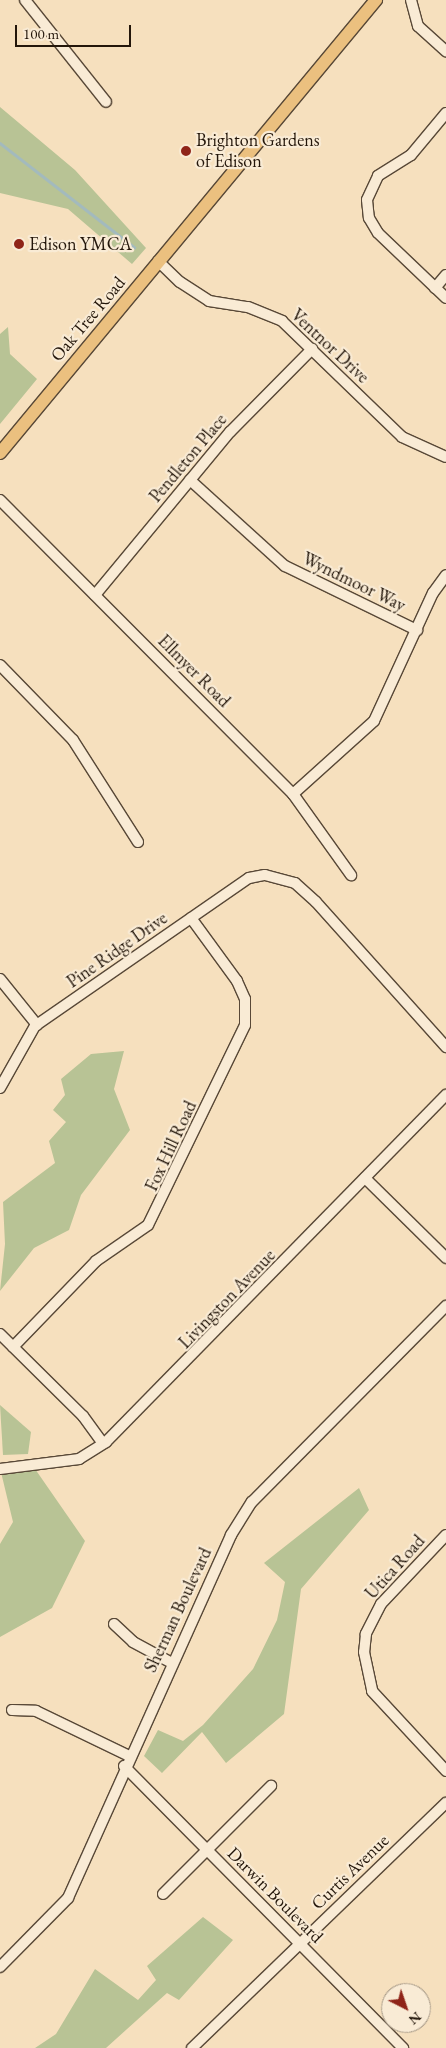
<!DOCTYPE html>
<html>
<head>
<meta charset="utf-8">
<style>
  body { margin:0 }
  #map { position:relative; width:446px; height:2048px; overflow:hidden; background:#f6e0be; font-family:"EB Garamond",serif }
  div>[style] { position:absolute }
  .green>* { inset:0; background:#b8c395 }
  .stream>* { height:2.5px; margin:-1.25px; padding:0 1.25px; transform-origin:1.25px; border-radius:1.25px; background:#a3babd }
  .roads { filter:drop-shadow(1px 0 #584837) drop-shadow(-1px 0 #584837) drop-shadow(0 1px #584837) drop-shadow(0 -1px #584837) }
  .minor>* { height:10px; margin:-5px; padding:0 5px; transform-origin:5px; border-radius:5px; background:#f9ebd5 }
  .major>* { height:12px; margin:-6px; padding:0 6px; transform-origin:6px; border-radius:6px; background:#ebc07f }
  .dots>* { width:14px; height:14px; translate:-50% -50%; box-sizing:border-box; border:2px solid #f9ebd5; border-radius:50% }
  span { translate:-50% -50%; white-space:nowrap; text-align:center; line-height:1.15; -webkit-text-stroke:4.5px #f9ebd5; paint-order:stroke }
  .poi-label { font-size:18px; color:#23160a }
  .left { translate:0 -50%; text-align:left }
  .street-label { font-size:18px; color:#23160a }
  .north { position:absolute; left:381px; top:1983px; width:50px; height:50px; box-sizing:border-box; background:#f9ebd5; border:1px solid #a39684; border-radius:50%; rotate:139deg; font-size:14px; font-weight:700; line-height:20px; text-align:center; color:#23160a }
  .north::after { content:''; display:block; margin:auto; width:18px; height:22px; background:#8f2418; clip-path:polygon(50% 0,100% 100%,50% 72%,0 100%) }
  .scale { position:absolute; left:15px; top:25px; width:116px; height:22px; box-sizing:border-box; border:2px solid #23160a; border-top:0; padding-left:6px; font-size:15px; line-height:18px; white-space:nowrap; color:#23160a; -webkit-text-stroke:4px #f9ebd5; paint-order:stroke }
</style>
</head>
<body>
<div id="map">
  <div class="green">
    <i style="clip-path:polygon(0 107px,75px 170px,146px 248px,132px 264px,68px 209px,0 193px)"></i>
    <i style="clip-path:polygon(8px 327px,10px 354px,37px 379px,0 424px,0 334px)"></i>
    <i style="clip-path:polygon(124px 1051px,114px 1089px,130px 1130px,81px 1195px,69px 1230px,34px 1248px,0 1291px,5px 1244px,3px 1202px,55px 1163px,49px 1141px,66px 1122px,53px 1110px,65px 1095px,61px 1079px,91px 1054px)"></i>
    <i style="clip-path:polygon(0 1405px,31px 1432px,28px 1454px,3px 1455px)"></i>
    <i style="clip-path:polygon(33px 1466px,85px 1541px,52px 1608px,0 1637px,0 1544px,13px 1522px,0 1468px)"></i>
    <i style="clip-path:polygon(359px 1488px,369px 1510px,301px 1589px,284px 1714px,226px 1763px,202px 1732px,162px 1773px,144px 1756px,158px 1730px,183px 1741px,203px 1725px,253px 1669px,277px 1620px,285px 1582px,264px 1563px)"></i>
    <i style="clip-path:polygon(203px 1917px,233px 1940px,179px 2000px,167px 1993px,106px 2048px,35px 2048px,56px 2034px,95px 1969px,138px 2000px,156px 1980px,147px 1966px)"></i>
  </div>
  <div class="stream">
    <i style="left:0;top:143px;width:170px;rotate:37.8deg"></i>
  </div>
  <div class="roads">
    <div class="minor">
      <i style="left:25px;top:0;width:130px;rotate:51.5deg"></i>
      <i style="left:411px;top:0;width:27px;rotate:75deg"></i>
      <i style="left:418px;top:26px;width:38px;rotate:42deg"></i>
      <i style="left:446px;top:113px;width:55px;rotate:129.8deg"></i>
      <i style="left:411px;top:155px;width:39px;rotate:148deg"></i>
      <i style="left:378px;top:176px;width:26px;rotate:115deg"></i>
      <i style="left:367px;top:200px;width:18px;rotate:84deg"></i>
      <i style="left:369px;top:218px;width:17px;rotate:59deg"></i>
      <i style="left:378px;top:233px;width:94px;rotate:43.7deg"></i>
      <i style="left:158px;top:261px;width:30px;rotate:44deg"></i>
      <i style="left:180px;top:282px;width:35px;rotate:33deg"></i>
      <i style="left:209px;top:301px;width:39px;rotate:9deg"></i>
      <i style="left:248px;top:307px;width:37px;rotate:22deg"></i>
      <i style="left:282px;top:321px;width:167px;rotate:44deg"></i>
      <i style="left:402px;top:437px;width:48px;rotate:24.4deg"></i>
      <i style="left:435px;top:288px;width:17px;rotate:-50deg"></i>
      <i style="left:190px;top:480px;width:128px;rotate:42.2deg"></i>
      <i style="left:285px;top:566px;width:147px;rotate:25.9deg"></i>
      <i style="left:0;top:500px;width:415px;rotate:45.1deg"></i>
      <i style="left:293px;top:794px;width:100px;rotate:54.4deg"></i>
      <i style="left:95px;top:595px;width:212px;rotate:-50.4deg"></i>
      <i style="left:230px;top:432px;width:117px;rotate:-45.3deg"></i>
      <i style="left:0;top:665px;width:105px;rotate:45.8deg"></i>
      <i style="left:73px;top:740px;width:121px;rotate:57.5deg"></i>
      <i style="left:293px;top:794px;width:109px;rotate:-42deg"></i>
      <i style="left:374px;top:721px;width:141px;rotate:-65.3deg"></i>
      <i style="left:433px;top:593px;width:22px;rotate:-54deg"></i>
      <i style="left:0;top:979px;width:59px;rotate:51.2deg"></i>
      <i style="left:0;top:1088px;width:71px;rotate:-60.6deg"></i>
      <i style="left:35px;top:1026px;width:260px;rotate:-34.7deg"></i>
      <i style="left:249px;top:878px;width:16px;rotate:-11deg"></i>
      <i style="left:265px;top:875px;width:31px;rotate:15deg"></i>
      <i style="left:295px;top:883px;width:28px;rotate:42deg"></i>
      <i style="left:316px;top:902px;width:195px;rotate:48.1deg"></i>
      <i style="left:365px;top:1178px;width:114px;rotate:44.6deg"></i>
      <i style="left:0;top:1334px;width:117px;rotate:44.7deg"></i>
      <i style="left:83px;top:1416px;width:34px;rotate:54deg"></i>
      <i style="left:13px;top:1347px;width:120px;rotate:-46deg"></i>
      <i style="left:96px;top:1261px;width:63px;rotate:-34.7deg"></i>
      <i style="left:148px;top:1225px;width:222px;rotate:-64.1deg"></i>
      <i style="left:245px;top:1025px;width:26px;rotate:-90deg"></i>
      <i style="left:245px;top:999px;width:20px;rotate:-114deg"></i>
      <i style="left:237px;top:981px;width:78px;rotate:-126.1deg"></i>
      <i style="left:0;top:1469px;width:80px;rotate:-7.2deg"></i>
      <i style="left:79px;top:1459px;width:32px;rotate:-32deg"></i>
      <i style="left:106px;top:1442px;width:486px;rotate:-45.6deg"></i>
      <i style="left:446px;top:1535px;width:95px;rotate:133.3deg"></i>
      <i style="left:381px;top:1604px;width:34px;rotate:117deg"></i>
      <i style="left:366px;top:1634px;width:18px;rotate:96deg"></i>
      <i style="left:364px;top:1652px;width:40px;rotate:78deg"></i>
      <i style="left:372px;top:1691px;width:109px;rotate:47.2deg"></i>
      <i style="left:114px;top:1624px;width:26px;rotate:43deg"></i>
      <i style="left:133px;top:1642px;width:44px;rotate:28.3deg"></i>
      <i style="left:12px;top:1710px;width:24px;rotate:2deg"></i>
      <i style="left:36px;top:1711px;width:103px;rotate:25.8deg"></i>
      <i style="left:124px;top:1766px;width:397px;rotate:45.3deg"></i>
      <i style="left:163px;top:1894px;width:153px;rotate:-45deg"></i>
      <i style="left:0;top:1967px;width:97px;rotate:-45.4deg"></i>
      <i style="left:68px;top:1898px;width:398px;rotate:-65.8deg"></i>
      <i style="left:231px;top:1535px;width:39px;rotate:-58deg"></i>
      <i style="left:252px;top:1502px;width:276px;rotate:-45.3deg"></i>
      <i style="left:192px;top:2048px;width:353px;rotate:-44deg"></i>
    </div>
    <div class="major">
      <i style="left:0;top:453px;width:589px;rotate:-50.31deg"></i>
    </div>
  </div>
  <div class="dots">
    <i style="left:186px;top:151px;background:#8f2418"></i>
    <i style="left:19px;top:244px;background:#8f2418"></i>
  </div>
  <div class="poi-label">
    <span class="left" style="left:196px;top:151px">Brighton Gardens<br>of Edison</span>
    <span class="left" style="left:29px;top:244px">Edison YMCA</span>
  </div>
  <div class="street-label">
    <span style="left:88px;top:319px;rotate:-50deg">Oak Tree Road</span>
    <span style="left:330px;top:346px;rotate:43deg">Ventnor Drive</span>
    <span style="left:188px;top:458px;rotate:-50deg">Pendleton Place</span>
    <span style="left:354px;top:582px;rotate:26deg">Wyndmoor Way</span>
    <span style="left:194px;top:671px;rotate:45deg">Ellmyer Road</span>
    <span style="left:117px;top:950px;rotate:-35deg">Pine Ridge Drive</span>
    <span style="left:171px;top:1146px;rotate:-65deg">Fox Hill Road</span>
    <span style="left:227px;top:1299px;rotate:-46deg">Livingston Avenue</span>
    <span style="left:395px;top:1567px;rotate:-48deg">Utica Road</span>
    <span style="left:178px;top:1610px;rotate:-65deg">Sherman Boulevard</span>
    <span style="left:350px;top:1872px;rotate:-44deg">Curtis Avenue</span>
    <span style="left:275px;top:1895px;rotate:45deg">Darwin Boulevard</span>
  </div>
  <div class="north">N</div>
  <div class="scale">100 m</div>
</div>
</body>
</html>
